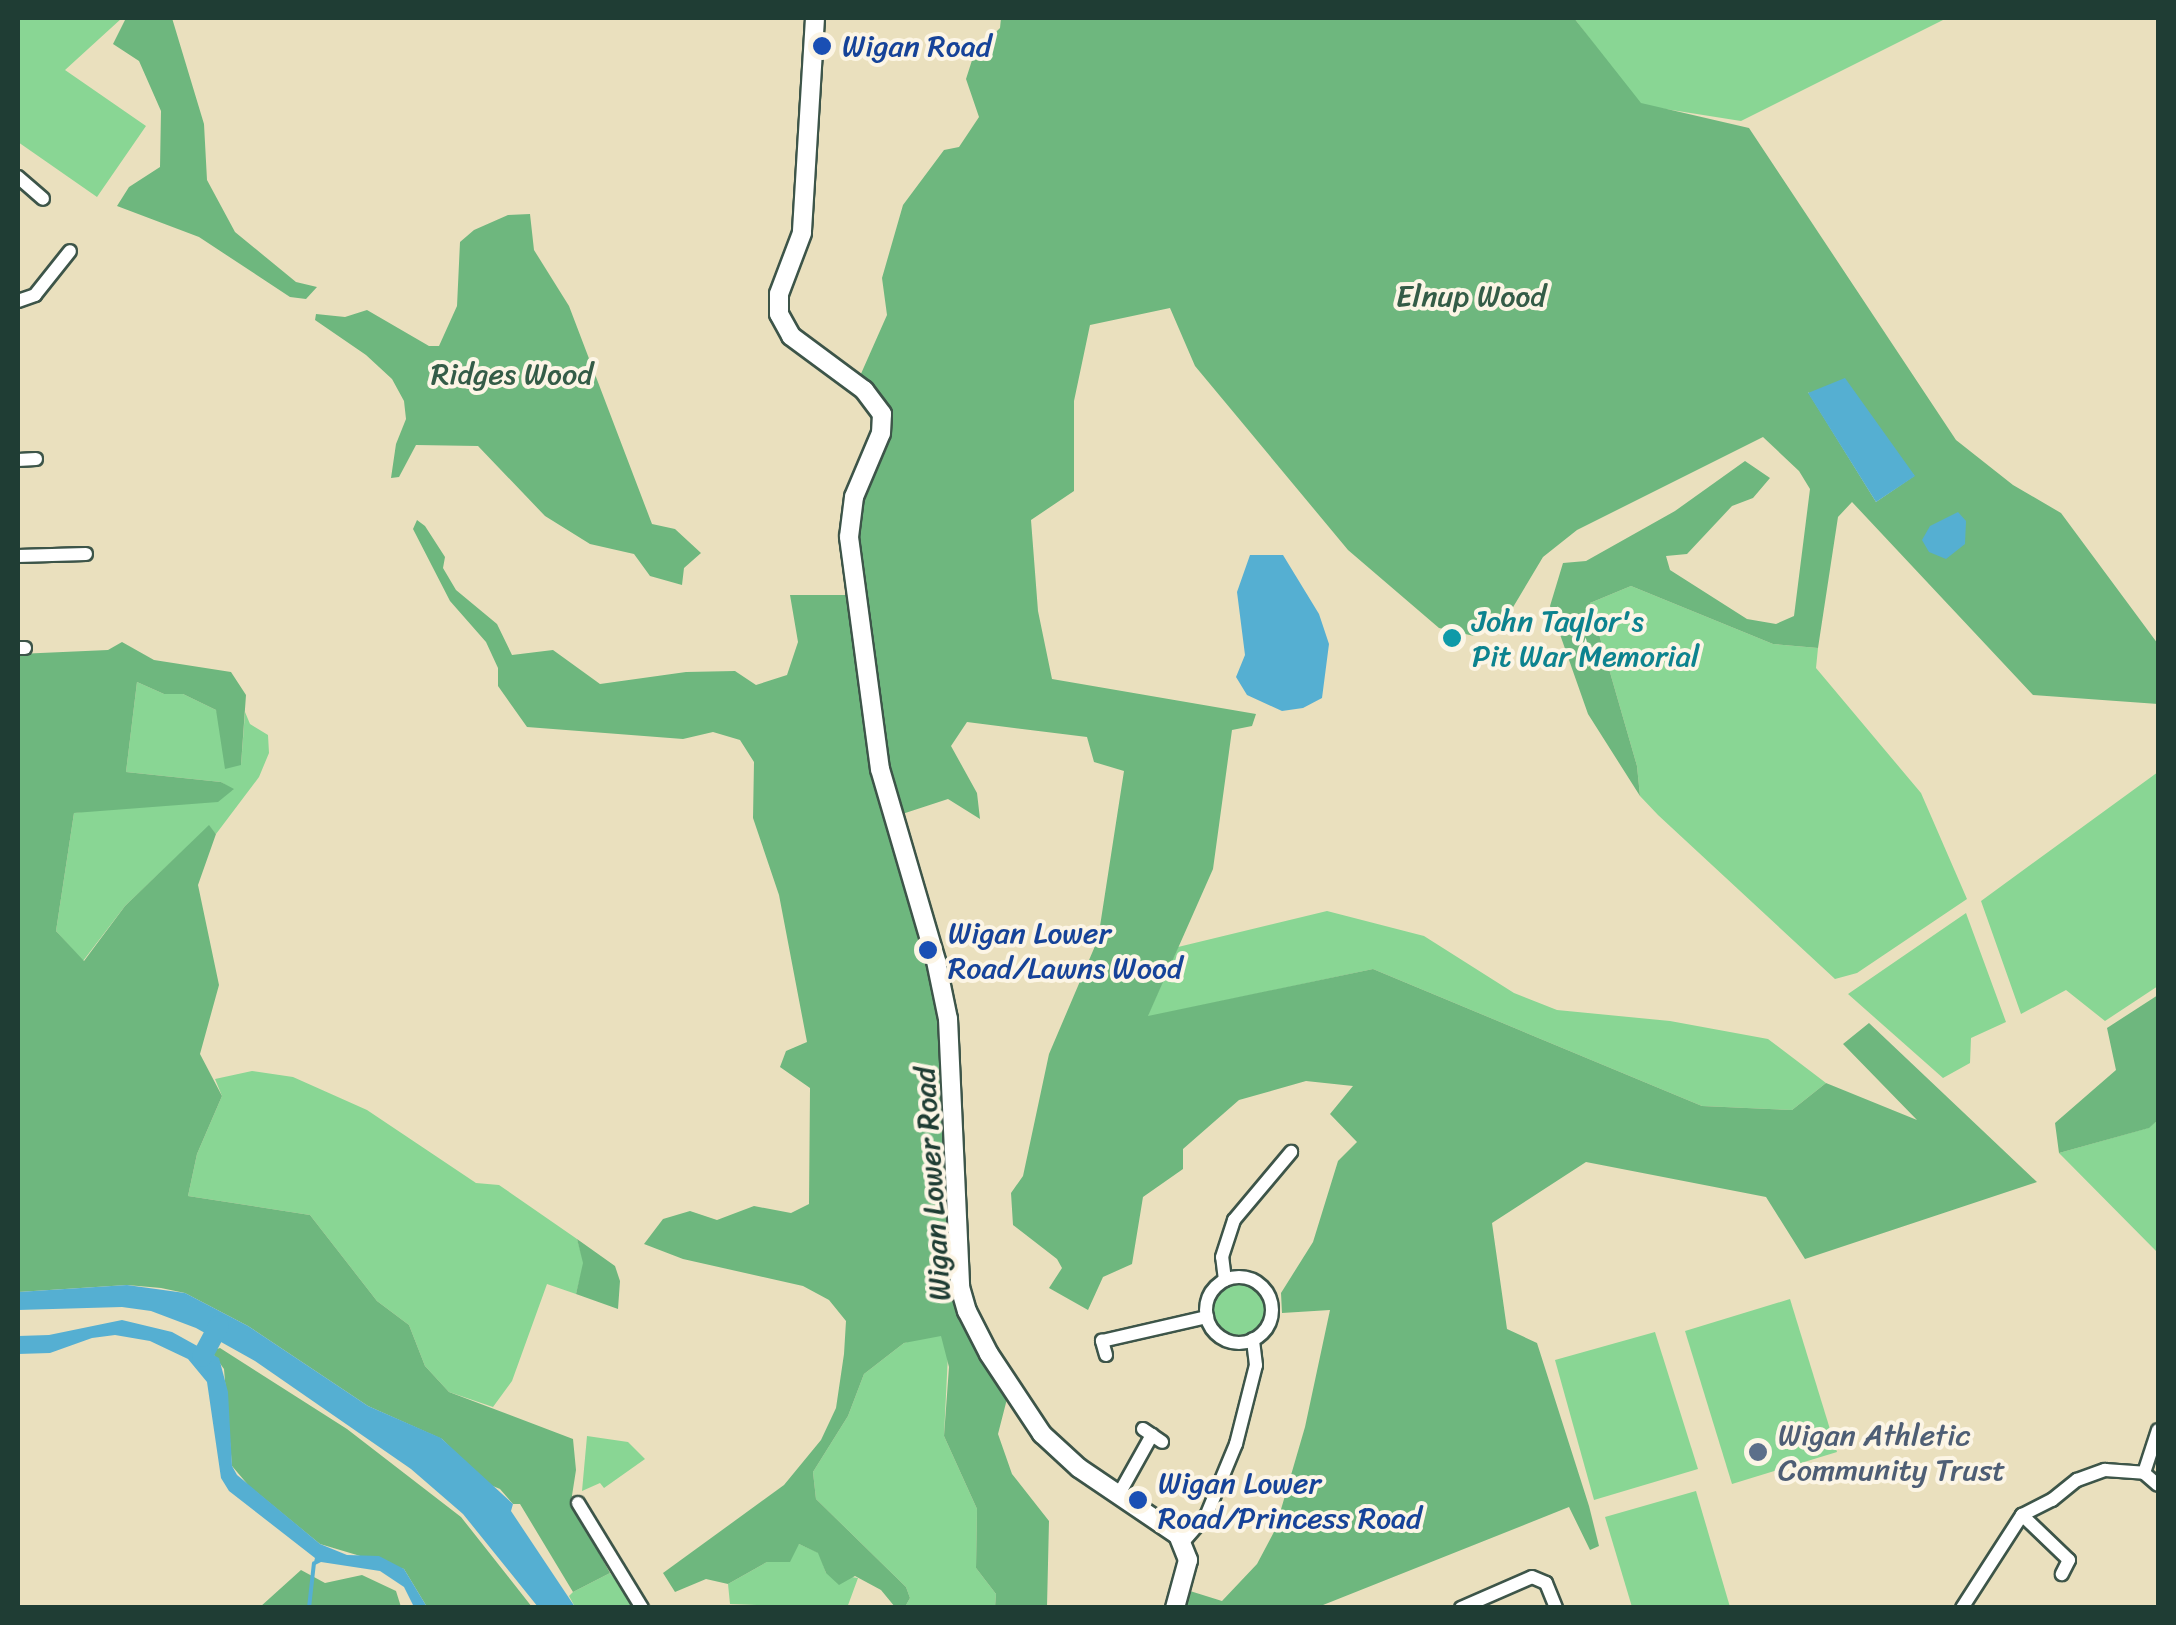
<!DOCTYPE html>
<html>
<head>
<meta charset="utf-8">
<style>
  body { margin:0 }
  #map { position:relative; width:2176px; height:1625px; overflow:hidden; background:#eae0be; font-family:Sriracha,sans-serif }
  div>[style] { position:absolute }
  .green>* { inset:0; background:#89d694 }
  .round { border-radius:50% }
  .forest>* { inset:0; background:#6eb77e }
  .water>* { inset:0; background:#55afd2 }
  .stream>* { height:4px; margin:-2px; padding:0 2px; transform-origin:2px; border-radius:2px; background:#55afd2 }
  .river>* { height:20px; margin:-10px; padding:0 10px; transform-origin:10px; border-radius:10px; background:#55afd2 }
  .roads { filter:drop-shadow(2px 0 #3d5549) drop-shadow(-2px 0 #3d5549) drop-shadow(0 2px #3d5549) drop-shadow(0 -2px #3d5549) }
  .street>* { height:12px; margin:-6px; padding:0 6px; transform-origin:6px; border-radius:6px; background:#fff }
  .street>.ring { margin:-6px; padding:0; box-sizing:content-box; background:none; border:12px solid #fff; border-radius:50% }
  .secondary>* { height:18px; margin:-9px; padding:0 9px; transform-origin:9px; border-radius:9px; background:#fff }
  .dots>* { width:28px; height:28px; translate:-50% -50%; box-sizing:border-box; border:5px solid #fcf5e5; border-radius:50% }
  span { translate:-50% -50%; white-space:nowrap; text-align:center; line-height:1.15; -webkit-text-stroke:8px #fcf5e5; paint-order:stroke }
  .transit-label { font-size:30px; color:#164399 }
  .left { translate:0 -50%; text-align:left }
  .park-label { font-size:30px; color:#345c47 }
  .culture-label { font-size:30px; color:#0d838f }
  .street-label { font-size:30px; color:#1f3d34 }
  .service-label { font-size:30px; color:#4e5e75 }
  .frame { position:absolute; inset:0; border:20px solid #1f3d34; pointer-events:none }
</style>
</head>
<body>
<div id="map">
  <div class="green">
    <i style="clip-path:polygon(18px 18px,122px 18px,65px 70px,146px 126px,97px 197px,18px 142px)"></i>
    <i style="clip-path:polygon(1574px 18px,1947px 18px,1741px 121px,1640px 105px)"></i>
    <i style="clip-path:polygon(1631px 586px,1773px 644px,1818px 648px,1816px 668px,1921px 793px,1967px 899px,1857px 973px,1835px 979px,1658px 815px,1640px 796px,1637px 766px,1590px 603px)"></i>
    <i style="clip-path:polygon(137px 682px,164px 694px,183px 694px,216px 710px,241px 765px,245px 712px,250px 724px,268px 735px,269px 753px,259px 777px,216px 834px,209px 826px,125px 906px,83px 961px,56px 931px,74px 813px,233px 790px,221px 782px,126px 772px)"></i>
    <i style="clip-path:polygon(2158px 772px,2158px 986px,2105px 1021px,2066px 990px,2021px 1014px,1981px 901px)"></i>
    <i style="clip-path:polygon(1327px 911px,1424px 936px,1514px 993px,1557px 1010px,1670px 1021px,1768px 1039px,1826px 1083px,1792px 1110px,1702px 1106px,1373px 969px,1147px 1017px,1178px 947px)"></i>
    <i style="clip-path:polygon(1966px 913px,2006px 1022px,1971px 1038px,1970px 1063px,1943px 1078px,1848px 994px)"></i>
    <i style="clip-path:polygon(252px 1071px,293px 1077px,367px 1110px,476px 1183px,499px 1185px,577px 1239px,584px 1263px,576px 1294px,547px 1284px,512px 1381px,493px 1407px,449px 1392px,425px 1366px,409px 1325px,377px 1301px,310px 1215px,188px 1196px,197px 1154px,222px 1096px,215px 1079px)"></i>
    <i style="clip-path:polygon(2158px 1120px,2158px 1253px,2059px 1153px,2148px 1128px)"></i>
    <i class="round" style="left:1211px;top:1281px;width:54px;height:54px"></i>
    <i style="clip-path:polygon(1790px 1299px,1837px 1452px,1732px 1484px,1685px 1331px)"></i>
    <i style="clip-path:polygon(1655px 1332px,1698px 1469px,1594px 1500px,1555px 1360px)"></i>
    <i style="clip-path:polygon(927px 1336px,942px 1336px,948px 1354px,944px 1436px,977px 1509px,976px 1568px,996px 1594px,995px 1607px,905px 1607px,910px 1598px,906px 1587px,816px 1499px,813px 1472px,848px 1416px,864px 1374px,904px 1343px)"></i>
    <i style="clip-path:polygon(587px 1436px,628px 1442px,645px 1459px,604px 1488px,600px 1483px,582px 1491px)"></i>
    <i style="clip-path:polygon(1696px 1491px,1730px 1607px,1632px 1607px,1605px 1517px)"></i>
    <i style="clip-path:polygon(799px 1544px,819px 1553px,826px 1573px,858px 1578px,847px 1608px,730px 1604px,728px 1584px)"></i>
    <i style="clip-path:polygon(610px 1573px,636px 1607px,575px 1607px,569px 1596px,573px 1592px)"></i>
  </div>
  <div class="forest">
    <i style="clip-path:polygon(126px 18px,172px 18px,204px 124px,207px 180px,235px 232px,296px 282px,317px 287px,306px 299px,290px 297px,199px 237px,117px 206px,129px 187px,160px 167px,161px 111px,139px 61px,113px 44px)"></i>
    <i style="clip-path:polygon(evenodd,1001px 18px,1574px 18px,1641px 103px,1749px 128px,1956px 440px,2013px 485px,2061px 513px,2158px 644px,2158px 704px,2033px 695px,1852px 502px,1838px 517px,1818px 648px,1773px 644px,1631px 586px,1590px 603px,1637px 766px,1640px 796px,1588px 714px,1550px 606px,1563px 563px,1586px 561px,1675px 511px,1745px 461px,1770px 478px,1753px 498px,1732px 506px,1687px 554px,1666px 556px,1670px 570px,1747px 619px,1776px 624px,1794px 616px,1810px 489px,1799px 471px,1763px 437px,1577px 530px,1543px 557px,1503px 624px,1474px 636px,1439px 628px,1348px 550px,1195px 366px,1170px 308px,1090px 325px,1074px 401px,1074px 491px,1031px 520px,1038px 611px,1052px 679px,1256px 714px,1252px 726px,1232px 730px,1213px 869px,1148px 1016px,1373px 969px,1702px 1106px,1792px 1110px,1826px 1083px,1917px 1120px,1843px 1044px,1869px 1023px,2037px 1182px,1805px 1259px,1766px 1197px,1586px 1162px,1492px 1223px,1507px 1329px,1537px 1343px,1589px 1506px,1599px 1546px,1590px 1550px,1569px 1507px,1318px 1607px,1184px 1607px,1190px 1591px,1222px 1601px,1257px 1564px,1275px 1530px,1305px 1427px,1330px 1310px,1282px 1313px,1281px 1293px,1313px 1242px,1338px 1161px,1357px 1142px,1330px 1114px,1353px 1086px,1306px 1081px,1239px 1100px,1183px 1149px,1183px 1169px,1143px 1197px,1132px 1264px,1103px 1277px,1088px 1310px,1049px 1288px,1062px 1268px,1057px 1259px,1013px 1225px,1011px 1193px,1023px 1176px,1049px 1054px,1098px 939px,1124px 771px,1094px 762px,1087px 737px,967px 722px,951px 746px,977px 793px,980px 819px,948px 799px,890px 818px,940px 992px,960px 1302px,1008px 1395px,998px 1434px,1012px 1474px,1049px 1521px,1047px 1607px,995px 1607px,996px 1594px,976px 1568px,977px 1509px,944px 1436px,949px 1367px,941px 1336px,904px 1343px,864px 1374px,848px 1416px,813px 1472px,816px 1499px,906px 1587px,910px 1598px,905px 1607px,895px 1607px,881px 1590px,855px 1576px,839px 1585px,826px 1573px,818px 1553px,799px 1544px,790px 1562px,767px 1562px,728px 1584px,706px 1579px,675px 1592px,663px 1573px,784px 1485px,821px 1440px,836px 1408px,844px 1354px,846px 1321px,829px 1300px,803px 1286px,683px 1259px,644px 1244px,663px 1219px,690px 1211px,717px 1220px,754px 1206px,791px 1213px,809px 1204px,810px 1088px,780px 1067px,786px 1051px,807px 1042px,779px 895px,753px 818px,754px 762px,740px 740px,713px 732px,683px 739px,527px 727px,498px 686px,498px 668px,486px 642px,450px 601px,413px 529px,417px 520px,425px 526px,445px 557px,443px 568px,456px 590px,497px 624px,512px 655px,553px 650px,600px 684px,686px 672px,735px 671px,756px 685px,787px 675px,798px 642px,790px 595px,863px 595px,854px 505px,890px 414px,877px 389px,860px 376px,887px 315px,882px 278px,903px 205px,944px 150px,959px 147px,979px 117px,966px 79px,974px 54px,1000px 28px,1001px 18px,1808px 392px,1914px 475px,1914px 476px,1876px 502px,1808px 392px)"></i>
    <i style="clip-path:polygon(530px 214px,534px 250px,569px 306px,652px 524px,675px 529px,701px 553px,684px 568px,682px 585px,650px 576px,634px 554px,590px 544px,545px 516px,478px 446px,416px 445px,399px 477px,391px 478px,396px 444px,406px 419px,404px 401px,392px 379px,366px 355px,315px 320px,316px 314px,345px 317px,367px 310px,429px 346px,439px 346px,457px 306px,460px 242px,474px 230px,508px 215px)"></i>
    <i style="clip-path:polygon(122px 642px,154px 660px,231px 672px,246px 695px,241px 765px,225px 769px,216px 710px,183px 694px,164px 694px,137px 682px,126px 772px,221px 782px,234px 789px,218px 802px,74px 813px,56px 931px,84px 961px,125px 906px,209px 825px,216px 834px,198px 885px,219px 985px,200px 1054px,222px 1096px,197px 1154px,188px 1196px,310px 1215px,377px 1301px,409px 1325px,425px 1366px,449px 1392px,573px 1439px,576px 1470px,571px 1502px,610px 1573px,573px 1592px,520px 1504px,513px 1504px,500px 1489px,488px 1484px,442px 1439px,368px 1406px,248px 1326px,185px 1293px,161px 1288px,127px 1285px,18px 1292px,18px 654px,108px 650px)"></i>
    <i style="clip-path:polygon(2158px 995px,2158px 1120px,2149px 1128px,2059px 1153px,2055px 1123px,2116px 1070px,2107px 1028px)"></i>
    <i style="clip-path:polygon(577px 1239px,615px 1266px,620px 1281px,618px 1309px,576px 1294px,583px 1263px)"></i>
    <i style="clip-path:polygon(220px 1348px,347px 1429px,461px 1517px,532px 1607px,427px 1607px,404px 1569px,320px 1544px,249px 1486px,232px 1466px,224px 1369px,211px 1351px)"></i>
    <i style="clip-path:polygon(301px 1570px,325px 1583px,362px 1575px,396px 1591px,401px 1607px,260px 1607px)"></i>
  </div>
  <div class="water">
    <i style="clip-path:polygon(1845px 378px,1915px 476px,1876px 502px,1808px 393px)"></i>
    <i style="clip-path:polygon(1958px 512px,1966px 521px,1965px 544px,1946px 559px,1929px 552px,1922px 540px,1930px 526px)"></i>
    <i style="clip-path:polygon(1250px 555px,1283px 555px,1319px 614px,1329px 644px,1322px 698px,1303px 708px,1282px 711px,1247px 695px,1236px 677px,1245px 655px,1237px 592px)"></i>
    <i style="clip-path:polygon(127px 1285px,185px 1293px,248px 1326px,368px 1406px,441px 1438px,513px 1504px,511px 1511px,575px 1607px,538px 1607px,463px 1514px,411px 1469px,255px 1361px,196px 1328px,151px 1311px,122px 1307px,18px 1310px,18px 1292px)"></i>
    <i style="clip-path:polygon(122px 1320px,172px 1332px,219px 1358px,228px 1392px,232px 1466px,237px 1475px,320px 1544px,347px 1555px,379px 1556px,404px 1569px,427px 1607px,414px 1607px,404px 1587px,380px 1571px,321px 1562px,313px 1566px,315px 1558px,229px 1491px,221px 1478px,207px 1382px,188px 1359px,150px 1341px,115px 1335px,92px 1338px,50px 1353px,18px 1354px,18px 1336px,49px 1335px)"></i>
  </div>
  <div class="stream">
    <i style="left:309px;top:1608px;width:45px;rotate:-83.7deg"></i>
  </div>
  <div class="river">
    <i style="left:202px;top:1357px;width:36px;rotate:-62deg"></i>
  </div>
  <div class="roads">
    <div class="street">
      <i style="left:18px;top:177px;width:33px;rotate:41deg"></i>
      <i style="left:18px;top:301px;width:18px;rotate:-19deg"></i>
      <i style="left:35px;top:295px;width:56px;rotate:-51.5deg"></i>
      <i style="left:18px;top:460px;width:18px;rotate:-3deg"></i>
      <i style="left:18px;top:556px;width:68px;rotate:-1.7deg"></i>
      <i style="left:18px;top:648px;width:7px"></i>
      <i class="ring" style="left:1206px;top:1277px;width:54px;height:54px"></i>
      <i style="left:1225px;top:1280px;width:23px;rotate:-97deg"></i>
      <i style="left:1222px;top:1257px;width:39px;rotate:-72deg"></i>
      <i style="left:1234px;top:1220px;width:89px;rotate:-50deg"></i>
      <i style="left:1106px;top:1355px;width:15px;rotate:-106deg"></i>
      <i style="left:1102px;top:1341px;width:108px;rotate:-12.9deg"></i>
      <i style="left:1143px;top:1429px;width:23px;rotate:34deg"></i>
      <i style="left:2144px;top:1473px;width:45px;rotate:-72deg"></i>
      <i style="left:1119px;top:1494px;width:68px;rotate:-60.8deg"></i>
      <i style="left:578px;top:1503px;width:123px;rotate:58.6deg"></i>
      <i style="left:2022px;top:1515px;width:65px;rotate:43.8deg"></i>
      <i style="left:2069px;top:1560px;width:16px;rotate:117deg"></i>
      <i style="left:1183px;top:1542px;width:37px;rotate:-49deg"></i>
      <i style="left:1207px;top:1514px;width:76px;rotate:-67.5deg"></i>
      <i style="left:1236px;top:1444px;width:81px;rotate:-75.8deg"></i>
      <i style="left:1256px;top:1365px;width:26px;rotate:-97deg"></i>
      <i style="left:1461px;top:1608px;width:77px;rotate:-23.6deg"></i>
      <i style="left:1532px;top:1577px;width:15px;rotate:23deg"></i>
      <i style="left:1546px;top:1583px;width:27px;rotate:68deg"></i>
      <i style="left:1962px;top:1608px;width:111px;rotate:-57.2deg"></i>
      <i style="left:2022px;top:1515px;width:34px;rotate:-27deg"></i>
      <i style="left:2052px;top:1500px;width:32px;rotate:-39deg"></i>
      <i style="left:2077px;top:1480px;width:30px;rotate:-20deg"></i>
      <i style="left:2105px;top:1470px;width:39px;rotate:4deg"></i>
      <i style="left:2144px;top:1473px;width:18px;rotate:41deg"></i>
    </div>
    <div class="secondary">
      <i style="left:815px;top:18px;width:215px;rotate:93.5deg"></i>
      <i style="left:802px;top:233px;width:65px;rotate:110.7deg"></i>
      <i style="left:779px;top:294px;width:20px;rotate:90deg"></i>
      <i style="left:779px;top:314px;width:25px;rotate:61deg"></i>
      <i style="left:791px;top:336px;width:91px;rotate:36.5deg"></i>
      <i style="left:864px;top:390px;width:30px;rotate:53deg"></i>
      <i style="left:882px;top:414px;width:19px;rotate:93deg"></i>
      <i style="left:881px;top:433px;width:69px;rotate:112.9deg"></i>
      <i style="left:854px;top:497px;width:40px;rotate:97.1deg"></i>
      <i style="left:849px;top:537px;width:234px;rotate:82.4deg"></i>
      <i style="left:880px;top:769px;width:200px;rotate:73.7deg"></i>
      <i style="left:936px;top:961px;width:59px;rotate:78.3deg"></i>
      <i style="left:948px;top:1019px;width:268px;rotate:87.4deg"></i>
      <i style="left:960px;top:1287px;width:25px;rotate:74deg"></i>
      <i style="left:967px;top:1311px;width:48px;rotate:62.9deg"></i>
      <i style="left:989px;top:1354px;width:96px;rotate:56.5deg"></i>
      <i style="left:1042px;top:1434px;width:50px;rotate:42.6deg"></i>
      <i style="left:1079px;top:1468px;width:120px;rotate:34.1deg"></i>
      <i style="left:1178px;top:1535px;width:27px;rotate:68deg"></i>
      <i style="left:1188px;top:1560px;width:50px;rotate:105.2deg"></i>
    </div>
  </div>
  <div class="dots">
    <i style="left:822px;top:46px;background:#1a4fb4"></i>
    <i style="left:1452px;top:638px;background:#0f9aa8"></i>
    <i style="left:928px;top:950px;background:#1a4fb4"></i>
    <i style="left:1758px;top:1452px;background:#5c6f8a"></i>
    <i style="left:1138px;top:1500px;background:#1a4fb4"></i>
  </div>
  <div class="transit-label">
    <span class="left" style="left:842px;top:46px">Wigan Road</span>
    <span class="left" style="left:948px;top:950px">Wigan Lower<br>Road/Lawns Wood</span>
    <span class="left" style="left:1158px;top:1500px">Wigan Lower<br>Road/Princess Road</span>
  </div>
  <div class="park-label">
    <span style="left:1471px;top:296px">Elnup Wood</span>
    <span style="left:512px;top:374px">Ridges Wood</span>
  </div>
  <div class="culture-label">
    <span class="left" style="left:1472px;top:638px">John Taylor's<br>Pit War Memorial</span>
  </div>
  <div class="street-label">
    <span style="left:932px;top:1184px;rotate:-94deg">Wigan Lower Road</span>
  </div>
  <div class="service-label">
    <span class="left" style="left:1778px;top:1452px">Wigan Athletic<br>Community Trust</span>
  </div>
  <div class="frame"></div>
</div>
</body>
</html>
